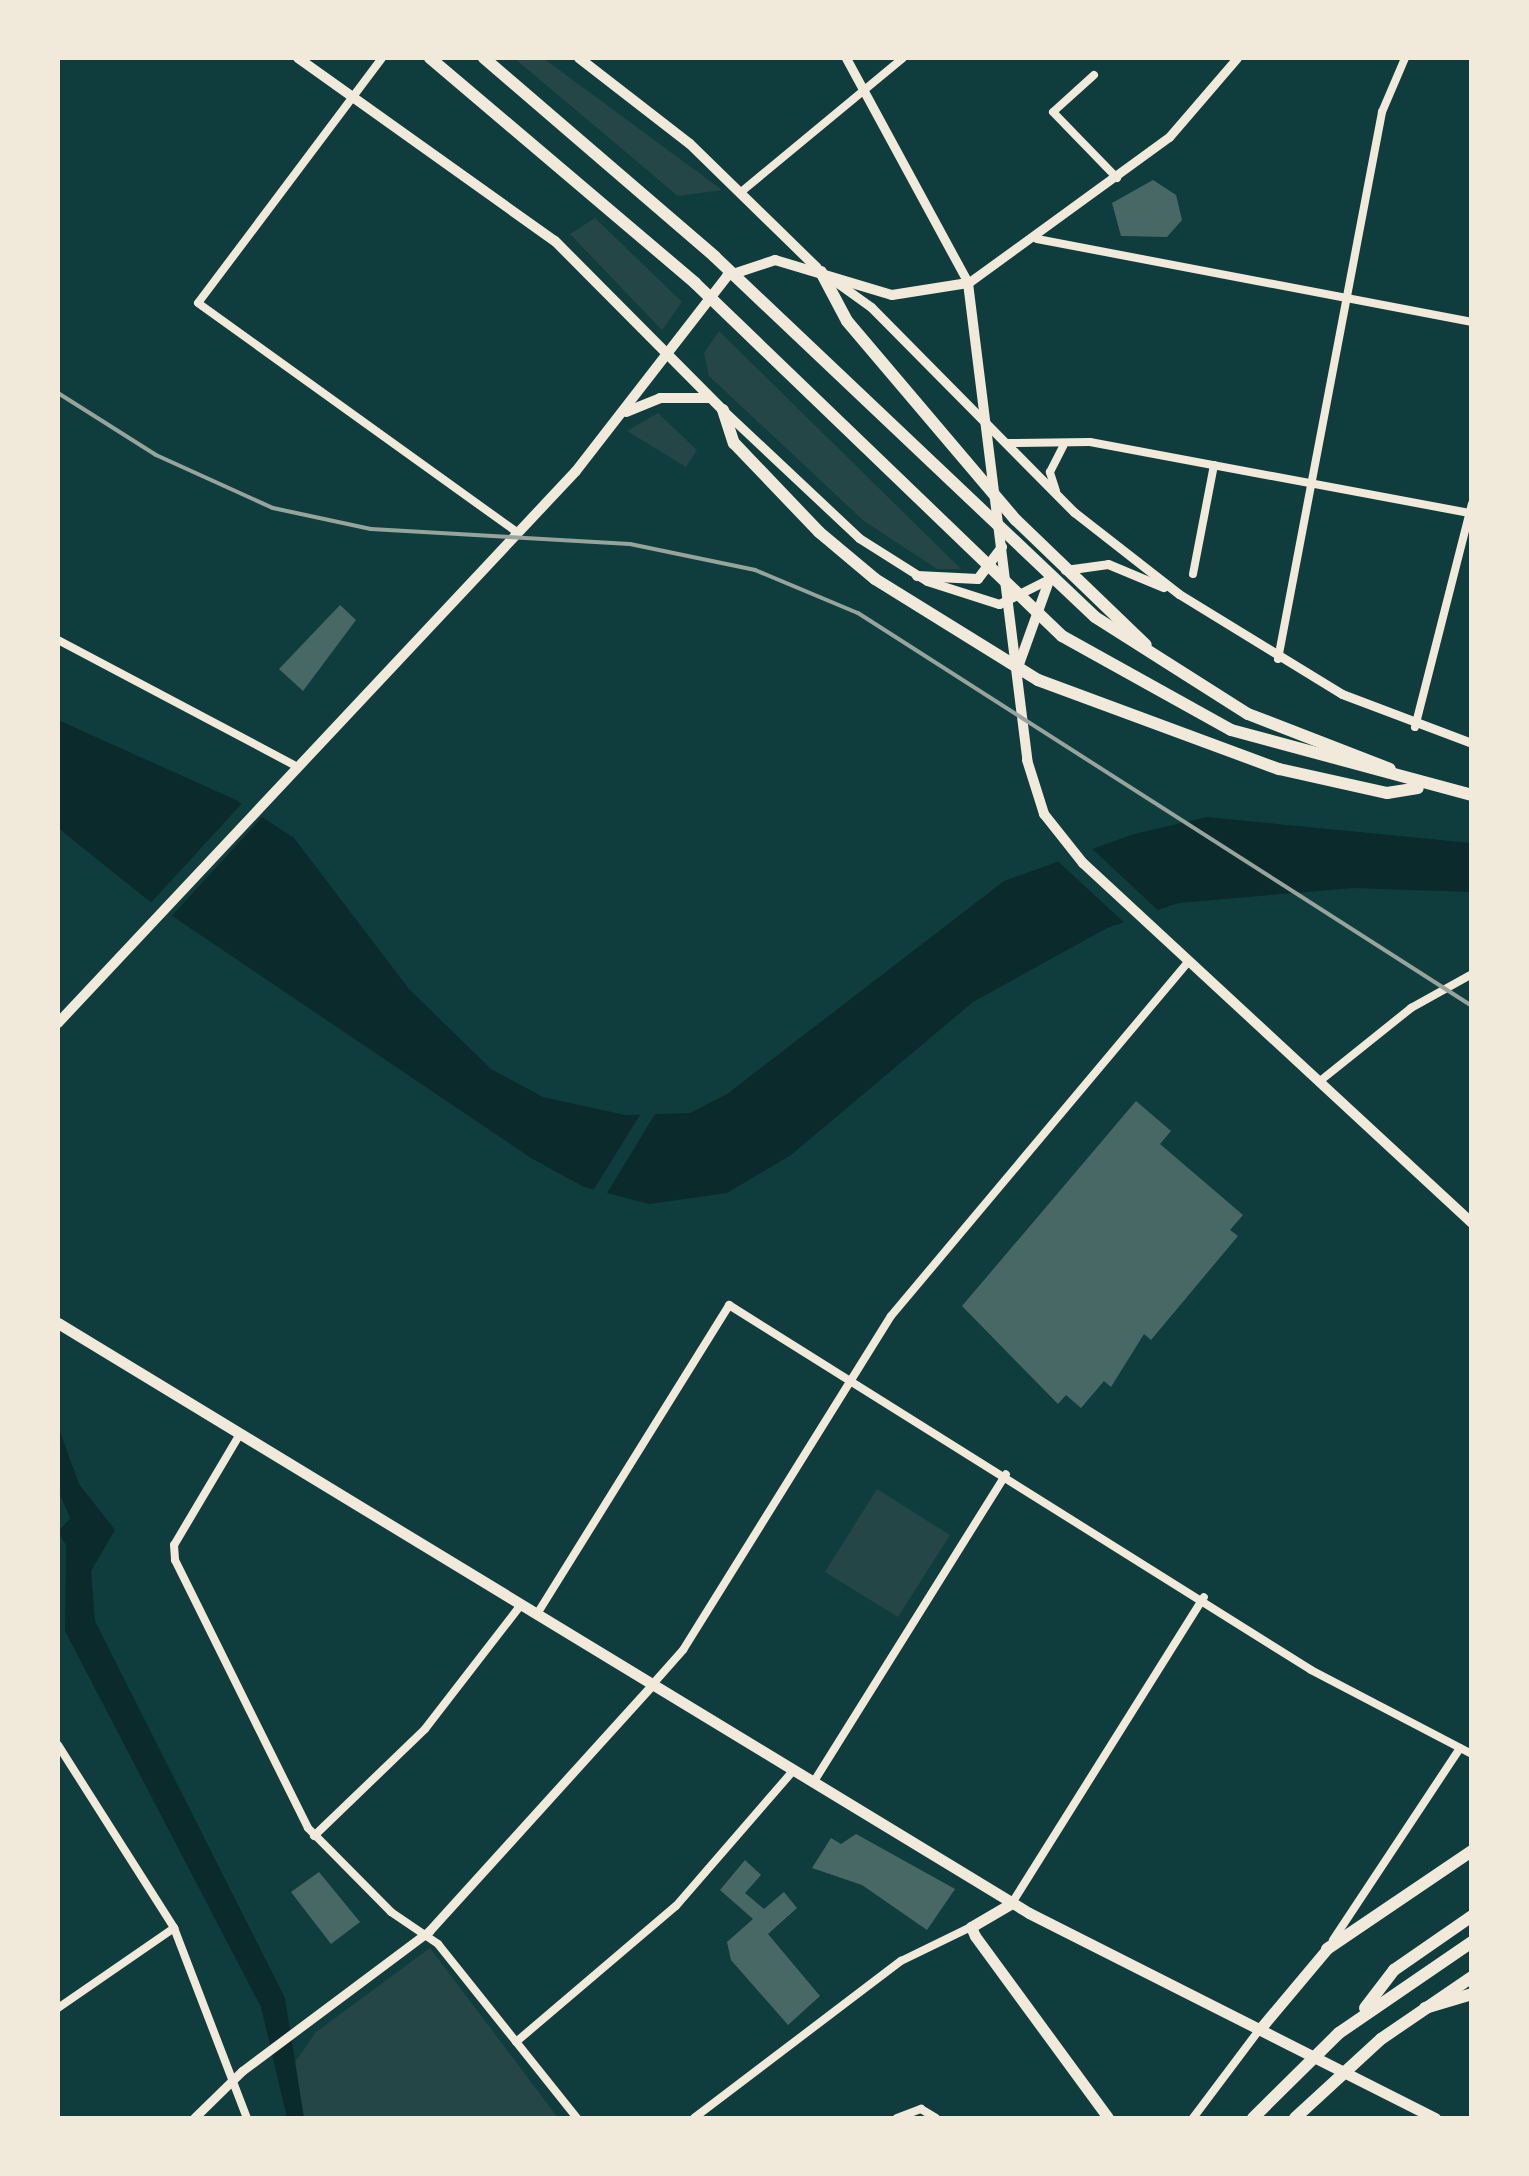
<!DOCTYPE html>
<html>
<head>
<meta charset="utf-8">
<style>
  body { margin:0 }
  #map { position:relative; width:1529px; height:2176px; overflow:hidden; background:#0f3d3e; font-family:Mulish,sans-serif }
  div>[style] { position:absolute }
  .green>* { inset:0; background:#244646 }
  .water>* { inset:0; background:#0a2a2b }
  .pier>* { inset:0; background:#0f3d3e }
  .building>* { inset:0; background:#486865 }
  .minor>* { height:8px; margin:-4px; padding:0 4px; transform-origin:4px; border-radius:4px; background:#f1e9da }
  .tertiary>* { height:9px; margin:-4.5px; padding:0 4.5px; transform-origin:4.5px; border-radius:4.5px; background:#f1e9da }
  .secondary>* { height:10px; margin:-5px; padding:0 5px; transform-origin:5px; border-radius:5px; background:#f1e9da }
  .primary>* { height:11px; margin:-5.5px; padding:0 5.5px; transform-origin:5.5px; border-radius:5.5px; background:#f1e9da }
  .motorway>* { height:12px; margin:-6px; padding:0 6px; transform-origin:6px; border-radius:6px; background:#f1e9da }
  .rail>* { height:4px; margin:-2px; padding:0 2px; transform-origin:2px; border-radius:2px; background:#97a49c }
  span { translate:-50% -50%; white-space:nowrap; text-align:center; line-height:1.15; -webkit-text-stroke:8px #f1e9da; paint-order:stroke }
  .frame { position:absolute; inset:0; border:60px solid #f1e9da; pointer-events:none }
</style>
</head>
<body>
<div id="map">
  <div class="green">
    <i style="clip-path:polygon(514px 58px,543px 58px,722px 190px,678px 196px)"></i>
    <i style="clip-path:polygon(595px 218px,682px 302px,662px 330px,570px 234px)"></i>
    <i style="clip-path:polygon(719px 331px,961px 569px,937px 569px,864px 521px,709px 376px,704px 353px)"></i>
    <i style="clip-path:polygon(658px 413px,697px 450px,686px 467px,627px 431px)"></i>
    <i style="clip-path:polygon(877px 1489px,950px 1535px,898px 1617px,825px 1572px)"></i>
    <i style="clip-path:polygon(430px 1948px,558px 2118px,295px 2118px,280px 2084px,316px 2032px)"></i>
  </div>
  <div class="water">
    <i style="clip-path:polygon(58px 720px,236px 800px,294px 838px,409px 989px,491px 1069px,543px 1097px,625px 1115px,690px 1113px,727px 1094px,1004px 881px,1134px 834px,1207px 817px,1471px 843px,1471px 892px,1353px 888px,1178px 903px,1107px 928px,973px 1002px,791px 1155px,727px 1193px,649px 1204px,584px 1187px,531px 1158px,144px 897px,58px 828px)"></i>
    <i style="clip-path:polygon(58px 1426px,79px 1484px,115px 1530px,91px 1571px,95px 1621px,285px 1998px,304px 2118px,287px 2118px,261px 2007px,65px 1631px,66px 1545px,58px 1532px,70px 1518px,58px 1490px)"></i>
  </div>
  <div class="pier">
    <i style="clip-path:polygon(245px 800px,266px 813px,168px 920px,148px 906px)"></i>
    <i style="clip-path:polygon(1086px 843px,1162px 914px,1128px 926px,1051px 855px)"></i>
    <i style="clip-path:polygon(658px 1109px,604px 1198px,591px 1194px,643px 1110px)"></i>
  </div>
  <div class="building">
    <i style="clip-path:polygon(1153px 180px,1176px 195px,1182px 220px,1167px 237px,1121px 236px,1112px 203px)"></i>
    <i style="clip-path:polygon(340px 605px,356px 620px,303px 691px,279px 669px)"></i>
    <i style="clip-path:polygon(1136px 1101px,1171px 1131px,1160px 1144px,1243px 1215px,1230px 1230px,1238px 1236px,1151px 1340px,1144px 1334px,1111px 1387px,1104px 1381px,1081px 1408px,1066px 1395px,1058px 1404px,962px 1306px)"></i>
    <i style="clip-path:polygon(856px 1834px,955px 1889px,927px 1930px,862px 1885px,812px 1868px,831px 1838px,841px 1844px)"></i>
    <i style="clip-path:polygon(745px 1860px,761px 1875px,745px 1893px,764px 1909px,784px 1892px,797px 1908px,768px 1934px,820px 1996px,788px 2025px,731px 1960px,727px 1942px,753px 1919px,720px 1890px)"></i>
    <i style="clip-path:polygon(319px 1872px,360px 1922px,331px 1944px,291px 1892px)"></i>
  </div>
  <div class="minor">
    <i style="left:382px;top:58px;width:306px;rotate:126.9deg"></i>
    <i style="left:198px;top:303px;width:393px;rotate:35.7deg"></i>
    <i style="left:1094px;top:75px;width:55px;rotate:137.9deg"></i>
    <i style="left:1053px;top:112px;width:92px;rotate:45.9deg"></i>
    <i style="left:741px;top:192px;width:210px;rotate:-39.6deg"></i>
    <i style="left:1037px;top:239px;width:443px;rotate:10.8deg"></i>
    <i style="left:1008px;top:443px;width:82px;rotate:-0.7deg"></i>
    <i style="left:1090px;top:442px;width:386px;rotate:10.6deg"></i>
    <i style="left:1056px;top:491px;width:20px;rotate:-108deg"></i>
    <i style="left:1050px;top:472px;width:30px;rotate:-63deg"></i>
    <i style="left:1193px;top:574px;width:111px;rotate:-79.1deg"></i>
    <i style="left:58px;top:640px;width:267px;rotate:27.9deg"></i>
    <i style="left:1278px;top:659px;width:557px;rotate:-79.23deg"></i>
    <i style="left:1382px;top:112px;width:59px;rotate:-66.9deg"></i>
    <i style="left:1415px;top:727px;width:230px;rotate:-75.7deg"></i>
    <i style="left:1320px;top:1081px;width:117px;rotate:-38.7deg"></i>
    <i style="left:1411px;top:1008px;width:70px;rotate:-29.1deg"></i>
    <i style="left:240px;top:1434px;width:129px;rotate:120.7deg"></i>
    <i style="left:174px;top:1545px;width:15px;rotate:86deg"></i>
    <i style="left:175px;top:1560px;width:299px;rotate:63.6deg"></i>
    <i style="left:308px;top:1828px;width:118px;rotate:45.3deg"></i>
    <i style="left:391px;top:1912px;width:57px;rotate:34.2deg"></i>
    <i style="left:438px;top:1944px;width:223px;rotate:51.4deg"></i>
    <i style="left:537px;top:1614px;width:364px;rotate:-58.1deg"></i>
    <i style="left:729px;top:1305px;width:687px;rotate:32.09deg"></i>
    <i style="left:1311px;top:1670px;width:182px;rotate:27.6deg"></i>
    <i style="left:652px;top:1685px;width:47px;rotate:-48.5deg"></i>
    <i style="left:683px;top:1650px;width:393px;rotate:-58.1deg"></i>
    <i style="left:891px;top:1316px;width:463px;rotate:-50deg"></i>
    <i style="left:58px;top:1745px;width:217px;rotate:57.6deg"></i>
    <i style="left:174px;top:1928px;width:204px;rotate:69deg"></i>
    <i style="left:813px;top:1783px;width:364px;rotate:-58deg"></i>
    <i style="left:314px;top:1836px;width:154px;rotate:-43.9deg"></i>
    <i style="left:425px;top:1729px;width:157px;rotate:-52.3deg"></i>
    <i style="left:1012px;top:1903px;width:361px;rotate:-57.9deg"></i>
    <i style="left:1333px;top:1940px;width:230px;rotate:-56.5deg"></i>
    <i style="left:58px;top:2008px;width:141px;rotate:-34.6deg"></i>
    <i style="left:516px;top:2042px;width:210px;rotate:-40.4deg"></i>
    <i style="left:676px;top:1906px;width:179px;rotate:-49.1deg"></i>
    <i style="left:694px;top:2118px;width:260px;rotate:-37.2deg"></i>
    <i style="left:901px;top:1961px;width:78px;rotate:-25.9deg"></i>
    <i style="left:897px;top:2118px;width:26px;rotate:-21deg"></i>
    <i style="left:921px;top:2109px;width:17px;rotate:31deg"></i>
    <i style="left:1193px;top:2118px;width:110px;rotate:-53.1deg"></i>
  </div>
  <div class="tertiary">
    <i style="left:846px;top:58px;width:256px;rotate:61.5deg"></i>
    <i style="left:968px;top:283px;width:248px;rotate:-36deg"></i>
    <i style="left:1169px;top:137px;width:104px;rotate:-49.3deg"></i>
    <i style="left:832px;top:279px;width:48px;rotate:35.7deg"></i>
    <i style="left:871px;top:307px;width:289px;rotate:45.3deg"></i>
    <i style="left:1074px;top:512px;width:133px;rotate:38deg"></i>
    <i style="left:1179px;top:594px;width:191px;rotate:31.5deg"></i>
    <i style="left:1342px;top:694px;width:139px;rotate:20.7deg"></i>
    <i style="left:725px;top:412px;width:184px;rotate:43.2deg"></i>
    <i style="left:859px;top:538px;width:80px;rotate:32.3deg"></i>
    <i style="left:927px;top:581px;width:76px;rotate:17.7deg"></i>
    <i style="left:999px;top:604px;width:58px;rotate:-26.6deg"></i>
    <i style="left:1065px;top:570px;width:43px;rotate:-7.9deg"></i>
    <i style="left:1108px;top:564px;width:60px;rotate:22.7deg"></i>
    <i style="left:194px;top:2118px;width:67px;rotate:-44.4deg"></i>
    <i style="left:242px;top:2071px;width:234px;rotate:-36.8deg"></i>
    <i style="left:429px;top:1931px;width:332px;rotate:-47.8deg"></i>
  </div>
  <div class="secondary">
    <i style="left:298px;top:58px;width:315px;rotate:35.5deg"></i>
    <i style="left:555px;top:241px;width:238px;rotate:45.2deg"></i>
    <i style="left:579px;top:58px;width:140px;rotate:37.8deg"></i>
    <i style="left:690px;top:144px;width:177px;rotate:44.3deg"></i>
    <i style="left:626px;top:412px;width:37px;rotate:-22deg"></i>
    <i style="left:660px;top:398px;width:50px"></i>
    <i style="left:917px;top:576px;width:61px;rotate:2.8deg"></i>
    <i style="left:978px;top:579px;width:40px;rotate:-53deg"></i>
    <i style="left:1018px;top:667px;width:95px;rotate:-70.2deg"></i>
    <i style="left:58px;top:1023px;width:757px;rotate:-46.82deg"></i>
    <i style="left:576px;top:471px;width:247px;rotate:-52.2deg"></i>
    <i style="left:727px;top:276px;width:51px;rotate:-18.4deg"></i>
    <i style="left:775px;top:260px;width:122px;rotate:16.7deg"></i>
    <i style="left:892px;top:295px;width:77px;rotate:-9deg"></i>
    <i style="left:968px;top:283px;width:481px;rotate:82.9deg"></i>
    <i style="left:1027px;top:760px;width:57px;rotate:72.5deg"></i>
    <i style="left:1044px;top:814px;width:63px;rotate:51.5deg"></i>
    <i style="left:1083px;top:863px;width:530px;rotate:42.78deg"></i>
  </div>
  <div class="primary">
    <i style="left:58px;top:1323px;width:1136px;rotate:31.28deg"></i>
    <i style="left:1029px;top:1913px;width:455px;rotate:26.8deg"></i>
    <i style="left:1012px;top:1903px;width:48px;rotate:149.7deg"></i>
    <i style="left:971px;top:1927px;width:10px;rotate:66deg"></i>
    <i style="left:975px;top:1936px;width:225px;rotate:53.8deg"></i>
    <i style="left:1259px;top:2030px;width:106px;rotate:-50deg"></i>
  </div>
  <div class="motorway">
    <i style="left:430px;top:58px;width:348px;rotate:40.3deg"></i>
    <i style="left:695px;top:283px;width:509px;rotate:43.89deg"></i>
    <i style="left:1062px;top:636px;width:193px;rotate:29.1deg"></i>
    <i style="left:1231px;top:730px;width:250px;rotate:15.1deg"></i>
    <i style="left:484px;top:58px;width:305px;rotate:40.7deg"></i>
    <i style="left:715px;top:257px;width:523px;rotate:43.45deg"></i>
    <i style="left:1095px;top:617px;width:181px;rotate:32.4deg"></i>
    <i style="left:1248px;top:714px;width:152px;rotate:21.2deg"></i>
    <i style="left:821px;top:272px;width:55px;rotate:62deg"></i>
    <i style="left:847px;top:321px;width:261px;rotate:49.7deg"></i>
    <i style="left:1016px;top:520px;width:180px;rotate:43.9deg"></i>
    <i style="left:723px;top:410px;width:35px;rotate:72deg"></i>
    <i style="left:734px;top:443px;width:123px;rotate:46.3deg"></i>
    <i style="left:819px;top:532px;width:73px;rotate:40deg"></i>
    <i style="left:875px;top:579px;width:192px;rotate:31.8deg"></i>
    <i style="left:1038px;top:680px;width:257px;rotate:20.3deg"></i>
    <i style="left:1279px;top:769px;width:111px;rotate:12.5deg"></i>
    <i style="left:1387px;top:793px;width:31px;rotate:-9deg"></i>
    <i style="left:1327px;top:1949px;width:175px;rotate:-34.1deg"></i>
    <i style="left:1365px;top:2008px;width:48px;rotate:-52.7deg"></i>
    <i style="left:1394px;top:1970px;width:95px;rotate:-34.7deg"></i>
    <i style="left:1425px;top:2008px;width:49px;rotate:-16.6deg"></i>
    <i style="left:1253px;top:2118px;width:121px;rotate:-44.7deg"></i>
    <i style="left:1339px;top:2033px;width:161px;rotate:-34.4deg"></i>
    <i style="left:1295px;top:2118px;width:117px;rotate:-42.6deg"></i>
    <i style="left:1381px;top:2039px;width:110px;rotate:-34.3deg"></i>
  </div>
  <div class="rail">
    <i style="left:58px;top:393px;width:116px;rotate:32.3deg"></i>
    <i style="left:156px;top:455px;width:128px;rotate:24.4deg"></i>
    <i style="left:273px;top:508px;width:100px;rotate:12.1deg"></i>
    <i style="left:371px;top:529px;width:259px;rotate:3.3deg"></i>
    <i style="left:630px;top:544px;width:128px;rotate:11.7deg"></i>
    <i style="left:755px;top:570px;width:112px;rotate:22.7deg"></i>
    <i style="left:858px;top:613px;width:729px;rotate:32.62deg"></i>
  </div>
  <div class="frame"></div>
</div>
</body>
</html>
